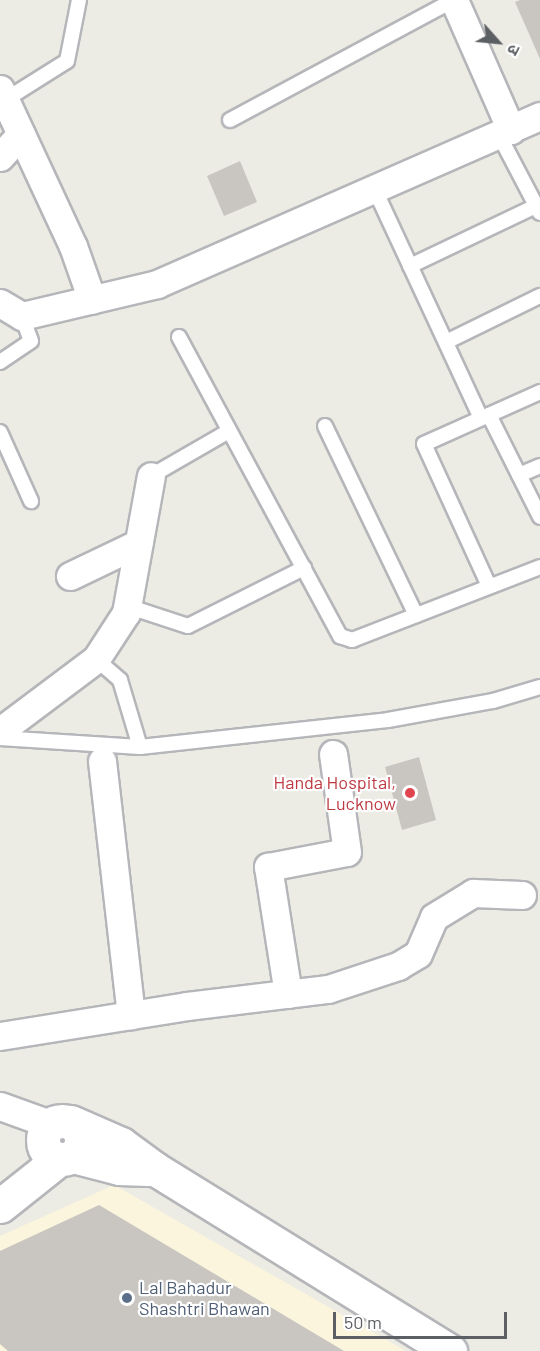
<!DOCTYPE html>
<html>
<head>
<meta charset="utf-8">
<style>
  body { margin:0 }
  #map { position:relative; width:540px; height:1351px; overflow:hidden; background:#edece4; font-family:Barlow,"Noto Sans Devanagari",sans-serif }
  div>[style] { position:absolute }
  .commercial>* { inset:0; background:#faf5dc }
  .building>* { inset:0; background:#c9c6c1 }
  .roads { filter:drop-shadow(2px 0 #b5b6ba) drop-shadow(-2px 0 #b5b6ba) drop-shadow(0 2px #b5b6ba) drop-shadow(0 -2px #b5b6ba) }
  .service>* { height:14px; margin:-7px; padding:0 7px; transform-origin:7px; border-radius:7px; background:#fff }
  .minor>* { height:27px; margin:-13.5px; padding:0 13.5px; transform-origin:13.5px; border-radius:13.5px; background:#fff }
  .tertiary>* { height:33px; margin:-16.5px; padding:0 16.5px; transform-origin:16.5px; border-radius:16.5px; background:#fff }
  .tertiary>.ring { margin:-16.5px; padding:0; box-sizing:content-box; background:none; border:33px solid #fff; border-radius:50% }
  .dots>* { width:16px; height:16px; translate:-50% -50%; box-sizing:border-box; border:3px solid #fff; border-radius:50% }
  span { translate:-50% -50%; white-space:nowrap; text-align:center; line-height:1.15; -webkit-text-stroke:4.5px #fff; paint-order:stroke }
  .health-label { font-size:18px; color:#be3a42 }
  .right { translate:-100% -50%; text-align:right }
  .service-label { font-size:18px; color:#4e5e75 }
  .left { translate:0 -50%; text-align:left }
  .north { position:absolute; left:468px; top:12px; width:60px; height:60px; -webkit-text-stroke:4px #fff; paint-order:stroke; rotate:117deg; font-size:16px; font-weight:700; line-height:24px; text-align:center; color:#5c5f63 }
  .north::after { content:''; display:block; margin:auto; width:21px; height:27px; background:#5c5f63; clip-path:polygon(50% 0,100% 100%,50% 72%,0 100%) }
  .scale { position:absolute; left:333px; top:1312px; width:174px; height:27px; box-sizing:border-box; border:3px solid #5c5f63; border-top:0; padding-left:8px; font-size:18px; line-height:21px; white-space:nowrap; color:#5c5f63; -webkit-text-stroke:4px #fff; paint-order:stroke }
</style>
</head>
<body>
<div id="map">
  <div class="commercial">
    <i style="clip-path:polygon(114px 1185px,406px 1351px,0 1351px,0 1236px)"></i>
  </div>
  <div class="building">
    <i style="clip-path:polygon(520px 0,540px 0,540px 59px,515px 2px)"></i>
    <i style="clip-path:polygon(240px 161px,257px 202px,224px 216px,207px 176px)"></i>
    <i style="clip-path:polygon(419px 757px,436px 820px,402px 830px,385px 767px)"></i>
    <i style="clip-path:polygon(99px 1205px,344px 1351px,8px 1351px,0 1344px,0 1251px)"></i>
  </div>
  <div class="roads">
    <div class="service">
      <i style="left:5px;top:100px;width:73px;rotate:-32.2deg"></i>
      <i style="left:67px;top:61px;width:62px;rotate:-78.9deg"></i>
      <i style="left:230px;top:120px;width:254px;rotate:-28.2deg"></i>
      <i style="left:499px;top:135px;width:88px;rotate:62.3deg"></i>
      <i style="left:375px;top:190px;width:251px;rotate:65.1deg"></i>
      <i style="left:410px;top:266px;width:140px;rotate:-25.5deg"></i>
      <i style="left:179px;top:337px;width:340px;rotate:61.7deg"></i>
      <i style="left:340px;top:636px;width:13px;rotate:18deg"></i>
      <i style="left:352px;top:640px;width:202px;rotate:-21.2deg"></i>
      <i style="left:446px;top:342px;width:105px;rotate:-26.1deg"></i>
      <i style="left:0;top:362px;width:37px;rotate:-34deg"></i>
      <i style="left:31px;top:341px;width:27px;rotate:-110deg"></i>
      <i style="left:489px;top:415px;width:114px;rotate:63.4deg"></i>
      <i style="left:325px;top:426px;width:210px;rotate:64.3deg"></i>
      <i style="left:0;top:432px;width:76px;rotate:65.8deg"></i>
      <i style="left:519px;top:475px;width:23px;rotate:-23deg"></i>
      <i style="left:151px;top:476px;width:90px;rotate:-30deg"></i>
      <i style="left:489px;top:586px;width:156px;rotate:-114.6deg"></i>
      <i style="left:424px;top:444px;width:127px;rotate:-24.1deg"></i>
      <i style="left:127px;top:606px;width:64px;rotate:18.2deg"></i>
      <i style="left:188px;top:626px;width:130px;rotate:-26.6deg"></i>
      <i style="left:96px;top:659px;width:32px;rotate:41deg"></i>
      <i style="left:120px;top:680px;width:70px;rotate:73.4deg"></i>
      <i style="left:140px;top:747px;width:249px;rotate:-6.2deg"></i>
      <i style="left:388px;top:720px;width:107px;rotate:-10.3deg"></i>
      <i style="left:493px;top:701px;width:49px;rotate:-16.6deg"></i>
      <i style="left:0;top:738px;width:140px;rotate:3.7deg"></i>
    </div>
    <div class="minor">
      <i style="left:454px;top:0;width:142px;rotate:66.3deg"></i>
      <i style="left:0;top:89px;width:173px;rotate:65.1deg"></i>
      <i style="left:73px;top:246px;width:57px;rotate:70.6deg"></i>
      <i style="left:0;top:157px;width:31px;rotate:-48deg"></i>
      <i style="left:0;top:303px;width:26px;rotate:31deg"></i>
      <i style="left:22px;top:316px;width:139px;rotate:-13.3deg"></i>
      <i style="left:157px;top:284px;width:418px;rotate:-23.7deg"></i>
      <i style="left:70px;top:576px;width:76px;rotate:-25.6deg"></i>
      <i style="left:0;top:731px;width:120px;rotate:-36.9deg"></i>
      <i style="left:96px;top:659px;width:55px;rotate:-56.9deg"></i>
      <i style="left:126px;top:613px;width:139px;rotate:-79.7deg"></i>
      <i style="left:102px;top:761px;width:256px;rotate:83.5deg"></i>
      <i style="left:288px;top:994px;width:129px;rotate:-98.9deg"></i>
      <i style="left:268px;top:867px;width:80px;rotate:-10.8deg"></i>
      <i style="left:347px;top:852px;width:99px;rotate:-98.1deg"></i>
      <i style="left:0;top:1036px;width:189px;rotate:-9.1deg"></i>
      <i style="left:187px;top:1006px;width:142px;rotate:-6.9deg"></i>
      <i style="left:328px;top:989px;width:74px;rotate:-18.2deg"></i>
      <i style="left:398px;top:966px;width:23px;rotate:-31deg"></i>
      <i style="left:418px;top:954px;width:40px;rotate:-66.6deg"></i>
      <i style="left:434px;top:917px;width:46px;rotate:-31.6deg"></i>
      <i style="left:473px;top:893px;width:49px;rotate:2.3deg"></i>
      <i style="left:0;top:1106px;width:53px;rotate:19.8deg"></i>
    </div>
    <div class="tertiary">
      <i class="ring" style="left:43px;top:1121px;width:5px;height:5px"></i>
      <i style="left:71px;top:1122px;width:55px;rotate:23.7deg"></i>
      <i style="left:121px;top:1144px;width:42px;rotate:36.3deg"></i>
      <i style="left:155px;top:1169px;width:347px;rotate:31.7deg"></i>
      <i style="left:73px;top:1156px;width:48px;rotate:14.6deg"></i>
      <i style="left:119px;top:1168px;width:36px;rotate:2deg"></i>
      <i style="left:0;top:1206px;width:75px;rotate:-38.5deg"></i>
    </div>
  </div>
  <div class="dots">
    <i style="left:410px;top:793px;background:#e0444e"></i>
    <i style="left:127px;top:1298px;background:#5c6f8a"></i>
  </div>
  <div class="health-label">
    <span class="right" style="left:396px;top:793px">Handa Hospital,<br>Lucknow</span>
  </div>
  <div class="service-label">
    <span class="left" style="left:139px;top:1298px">Lal Bahadur<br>Shashtri Bhawan</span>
  </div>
  <div class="north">उ</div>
  <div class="scale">50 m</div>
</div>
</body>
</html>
